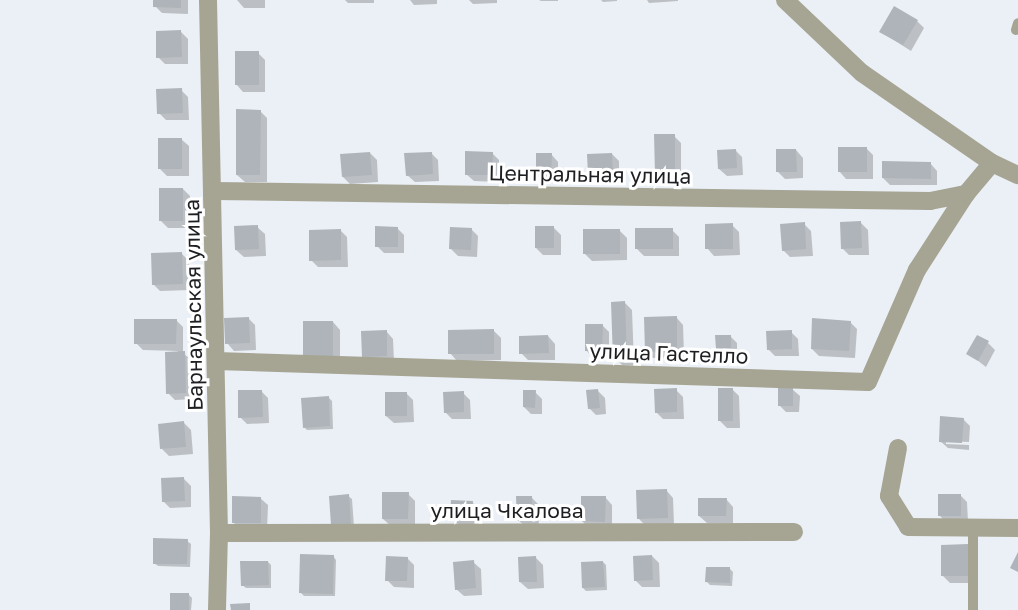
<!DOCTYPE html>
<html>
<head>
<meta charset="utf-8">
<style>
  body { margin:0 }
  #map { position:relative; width:1018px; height:610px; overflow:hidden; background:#ebf0f6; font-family:"Golos Text",sans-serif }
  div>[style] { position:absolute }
  .shadow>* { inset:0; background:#0003 }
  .building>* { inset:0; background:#aeb4b9 }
  .lane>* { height:10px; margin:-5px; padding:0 5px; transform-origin:5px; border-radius:5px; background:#a6a594 }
  .street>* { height:18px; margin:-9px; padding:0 9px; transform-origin:9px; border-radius:9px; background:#a6a594 }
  span { translate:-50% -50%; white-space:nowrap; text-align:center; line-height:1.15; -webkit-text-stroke:6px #fff; paint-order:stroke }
  .street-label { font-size:21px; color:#1e1f22 }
</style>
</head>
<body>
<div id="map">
  <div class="shadow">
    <i style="clip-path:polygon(155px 0,188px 0,188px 14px,162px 13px,155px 6px)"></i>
    <i style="clip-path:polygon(237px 0,265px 0,265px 8px,244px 8px)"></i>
    <i style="clip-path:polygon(345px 0,374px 0,374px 3px,348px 3px)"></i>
    <i style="clip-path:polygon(410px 0,437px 0,437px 4px,414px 5px)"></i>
    <i style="clip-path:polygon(469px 0,497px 0,497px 3px,473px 4px)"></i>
    <i style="clip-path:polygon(539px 0,558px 0,558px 1px,541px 1px)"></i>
    <i style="clip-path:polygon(601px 0,617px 0,617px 1px,603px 2px)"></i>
    <i style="clip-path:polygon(647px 0,678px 0,678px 1px,649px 3px)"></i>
    <i style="clip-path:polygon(917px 21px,924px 28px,911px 51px,881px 32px)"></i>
    <i style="clip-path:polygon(181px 32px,188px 39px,188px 64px,165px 64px,158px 57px)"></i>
    <i style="clip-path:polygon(258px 53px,265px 60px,265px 92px,243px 92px,236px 84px)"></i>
    <i style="clip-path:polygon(181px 90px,188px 97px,189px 120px,166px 120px,159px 113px)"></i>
    <i style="clip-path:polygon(260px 111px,267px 118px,267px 182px,245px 182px,237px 175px)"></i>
    <i style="clip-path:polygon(674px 136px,681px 143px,681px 181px,663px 181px,656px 174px)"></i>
    <i style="clip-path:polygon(181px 139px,189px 146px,189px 176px,167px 176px,160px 169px)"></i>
    <i style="clip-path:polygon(866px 148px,873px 155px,873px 179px,846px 179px,839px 171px)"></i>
    <i style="clip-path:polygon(735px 150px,742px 157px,743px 175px,727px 176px,719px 169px)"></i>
    <i style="clip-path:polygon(796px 150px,803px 158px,803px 178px,785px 179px,778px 172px)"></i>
    <i style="clip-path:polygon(370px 153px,377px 160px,378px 182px,350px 184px,343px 177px)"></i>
    <i style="clip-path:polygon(431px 153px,438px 160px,439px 181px,415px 182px,407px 175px)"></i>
    <i style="clip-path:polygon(492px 153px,499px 160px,499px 182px,474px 181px,466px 174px)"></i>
    <i style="clip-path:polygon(551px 154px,558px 162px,558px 183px,544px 182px,537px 175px)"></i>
    <i style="clip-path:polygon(612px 154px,619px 161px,619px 180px,596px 181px,589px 174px)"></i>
    <i style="clip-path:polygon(930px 163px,937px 171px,937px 185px,890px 185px,883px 178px)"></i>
    <i style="clip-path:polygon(183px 189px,190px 196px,190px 228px,168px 228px,160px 220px)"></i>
    <i style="clip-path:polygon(861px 223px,868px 230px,869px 255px,849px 255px,842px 248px)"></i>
    <i style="clip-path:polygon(804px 224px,811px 231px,813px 256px,790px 257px,783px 250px)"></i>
    <i style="clip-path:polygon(732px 225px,739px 232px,740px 255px,714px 256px,707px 248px)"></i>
    <i style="clip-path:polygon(257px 227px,265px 234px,266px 256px,244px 257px,236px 250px)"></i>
    <i style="clip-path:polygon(397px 228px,404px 235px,404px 253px,384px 253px,377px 246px)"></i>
    <i style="clip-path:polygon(554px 228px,561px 235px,561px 255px,543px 255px,536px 248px)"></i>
    <i style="clip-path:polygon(471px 229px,478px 236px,477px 257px,458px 256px,451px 249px)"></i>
    <i style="clip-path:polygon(340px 230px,347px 237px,348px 267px,318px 267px,311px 260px)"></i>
    <i style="clip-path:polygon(619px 230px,627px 238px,627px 260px,592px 261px,585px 254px)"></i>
    <i style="clip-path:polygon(672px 230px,679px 237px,679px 256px,644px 256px,637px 249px)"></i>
    <i style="clip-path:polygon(182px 254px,189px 261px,190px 290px,160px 291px,153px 284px)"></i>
    <i style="clip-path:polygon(625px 303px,632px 310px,634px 365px,622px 365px,615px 358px)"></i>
    <i style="clip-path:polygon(676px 317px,683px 325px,684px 357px,653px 358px,646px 351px)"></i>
    <i style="clip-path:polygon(248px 318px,255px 325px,256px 350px,234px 351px,227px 343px)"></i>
    <i style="clip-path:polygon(176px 320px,183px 327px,183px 353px,191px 360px,193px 399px,175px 400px,168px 393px,178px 351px,143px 350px,136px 343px)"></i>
    <i style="clip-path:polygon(333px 322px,340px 330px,340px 363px,304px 356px)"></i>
    <i style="clip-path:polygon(850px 322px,857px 329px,855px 358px,819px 356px,812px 349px)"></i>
    <i style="clip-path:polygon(602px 325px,609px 332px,609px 358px,593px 358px,586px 350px)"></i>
    <i style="clip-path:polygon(386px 331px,393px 339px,394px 362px,371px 363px,364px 356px)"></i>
    <i style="clip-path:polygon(494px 331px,501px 338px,501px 360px,457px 361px,450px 353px)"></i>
    <i style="clip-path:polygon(791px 332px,798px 339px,799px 356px,775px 356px,768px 349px)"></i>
    <i style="clip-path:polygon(548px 336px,555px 344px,555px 360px,528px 360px,521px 353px)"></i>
    <i style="clip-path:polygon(730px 336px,737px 343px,737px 355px,724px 355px,717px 348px)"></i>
    <i style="clip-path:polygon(988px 343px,995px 350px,986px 367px,968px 353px)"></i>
    <i style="clip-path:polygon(732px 389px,739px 396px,740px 428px,727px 428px,720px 421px)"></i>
    <i style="clip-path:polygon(792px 389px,800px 396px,799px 412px,786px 412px,779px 405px)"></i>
    <i style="clip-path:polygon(676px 390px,683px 397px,684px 419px,663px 419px,656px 412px)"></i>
    <i style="clip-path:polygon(261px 391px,268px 398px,269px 423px,247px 424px,240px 417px)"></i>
    <i style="clip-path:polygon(598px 391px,605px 398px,606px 414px,596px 415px,589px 408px)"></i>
    <i style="clip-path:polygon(535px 392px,542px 399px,542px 414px,531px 414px,524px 407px)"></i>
    <i style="clip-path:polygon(406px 393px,413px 400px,414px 422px,394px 423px,386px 416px)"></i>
    <i style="clip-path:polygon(463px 393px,470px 400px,471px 419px,452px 419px,445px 412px)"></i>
    <i style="clip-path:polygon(328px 397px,332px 401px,333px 429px,307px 430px,304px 427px)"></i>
    <i style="clip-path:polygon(963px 419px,970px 426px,969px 442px,946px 441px,946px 444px,969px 445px,969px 450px,948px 448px,940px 441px)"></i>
    <i style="clip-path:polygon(184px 423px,191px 430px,193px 454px,169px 456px,162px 449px)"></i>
    <i style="clip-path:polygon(183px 478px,191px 486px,191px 507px,170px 508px,163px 501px)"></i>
    <i style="clip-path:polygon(666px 490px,673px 498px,674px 525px,646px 526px,639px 519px)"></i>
    <i style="clip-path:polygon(408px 494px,415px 501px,415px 526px,391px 526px,383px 519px)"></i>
    <i style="clip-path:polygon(960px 495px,967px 502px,968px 522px,947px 523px,940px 516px)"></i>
    <i style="clip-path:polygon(348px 496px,352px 499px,354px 527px,336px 528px)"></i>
    <i style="clip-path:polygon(531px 497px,538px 504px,539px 527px,526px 527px,518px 520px)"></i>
    <i style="clip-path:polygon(605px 497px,612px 505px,612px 528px,589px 528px,582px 521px)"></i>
    <i style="clip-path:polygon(260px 498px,268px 505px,267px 530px,240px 530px,233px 522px)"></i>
    <i style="clip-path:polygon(726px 499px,733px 507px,733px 523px,707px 523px,699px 516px)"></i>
    <i style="clip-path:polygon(472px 502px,479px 509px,479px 526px,459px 525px,452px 518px)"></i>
    <i style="clip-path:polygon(187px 541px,191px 544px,190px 567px,158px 566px,154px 563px)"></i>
    <i style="clip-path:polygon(968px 546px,975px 583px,950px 583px,943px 576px)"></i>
    <i style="clip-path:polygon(333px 556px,336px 560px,335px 596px,304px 596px,301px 593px)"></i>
    <i style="clip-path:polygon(652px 556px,659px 563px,660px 587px,642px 587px,635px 580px)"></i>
    <i style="clip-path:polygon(407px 558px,414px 565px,414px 588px,394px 587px,387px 580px)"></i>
    <i style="clip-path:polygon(536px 558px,543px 565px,544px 588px,528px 589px,520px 582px)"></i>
    <i style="clip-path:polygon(268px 562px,271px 565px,271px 588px,246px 588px,242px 585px)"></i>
    <i style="clip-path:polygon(473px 562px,481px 569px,482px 595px,464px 596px,456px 589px)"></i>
    <i style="clip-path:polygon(603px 562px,606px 565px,607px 590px,586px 591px,583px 588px)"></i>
    <i style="clip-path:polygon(730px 569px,733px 572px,732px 586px,710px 585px,707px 582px)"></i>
    <i style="clip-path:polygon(189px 595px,192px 598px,191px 610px,171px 610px)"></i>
  </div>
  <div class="building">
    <i style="clip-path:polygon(153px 0,181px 0,181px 8px,153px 7px)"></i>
    <i style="clip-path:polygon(894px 6px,918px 20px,903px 45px,879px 32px)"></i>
    <i style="clip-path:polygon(181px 30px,182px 57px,156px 58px,156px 31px)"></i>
    <i style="clip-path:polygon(235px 51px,259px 51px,259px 85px,235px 85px)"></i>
    <i style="clip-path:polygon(182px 88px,183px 113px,157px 114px,156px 89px)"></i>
    <i style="clip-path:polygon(236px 109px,261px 110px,260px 175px,236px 175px)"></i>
    <i style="clip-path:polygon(654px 134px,675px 134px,675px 175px,655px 175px)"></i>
    <i style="clip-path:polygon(158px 138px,182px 138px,182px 169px,158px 169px)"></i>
    <i style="clip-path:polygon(838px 147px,867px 147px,867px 172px,838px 172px)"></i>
    <i style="clip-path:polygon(736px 149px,737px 168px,718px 169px,717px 150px)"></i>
    <i style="clip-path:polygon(776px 149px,796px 149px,797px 172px,776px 172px)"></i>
    <i style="clip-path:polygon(465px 151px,493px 152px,492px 175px,465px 175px)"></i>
    <i style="clip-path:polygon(370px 152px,372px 175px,342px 177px,340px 154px)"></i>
    <i style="clip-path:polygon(432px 152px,433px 174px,406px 176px,404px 153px)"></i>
    <i style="clip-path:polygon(536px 153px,552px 153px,551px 176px,536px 176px)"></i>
    <i style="clip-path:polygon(612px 153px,613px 174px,588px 175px,587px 154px)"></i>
    <i style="clip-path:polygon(882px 161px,931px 162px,931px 179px,882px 178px)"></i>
    <i style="clip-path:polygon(159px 188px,183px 188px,183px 221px,159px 221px)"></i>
    <i style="clip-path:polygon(861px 221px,862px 248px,841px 249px,840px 222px)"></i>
    <i style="clip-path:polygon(805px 222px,806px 249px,782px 251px,780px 224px)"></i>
    <i style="clip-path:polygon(733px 223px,733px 249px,705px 249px,705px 224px)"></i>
    <i style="clip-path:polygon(258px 225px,259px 249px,235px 250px,234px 226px)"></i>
    <i style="clip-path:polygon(375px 226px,398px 227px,398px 247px,375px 247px)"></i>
    <i style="clip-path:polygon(535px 226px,554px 226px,554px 248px,535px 248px)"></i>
    <i style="clip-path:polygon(450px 227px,472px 228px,471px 250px,449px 249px)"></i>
    <i style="clip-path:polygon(635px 228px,673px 228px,673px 249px,635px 249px)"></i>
    <i style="clip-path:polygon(341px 229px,341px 260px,309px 261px,309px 230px)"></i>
    <i style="clip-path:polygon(583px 229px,620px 229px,620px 254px,583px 254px)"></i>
    <i style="clip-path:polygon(182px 252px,183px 284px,152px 285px,151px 253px)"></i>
    <i style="clip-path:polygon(625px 301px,627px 358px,613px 359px,611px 302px)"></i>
    <i style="clip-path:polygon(677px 316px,677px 351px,645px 352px,644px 317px)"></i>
    <i style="clip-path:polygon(249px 317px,250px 343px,225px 344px,224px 318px)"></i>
    <i style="clip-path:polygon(812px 318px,851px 321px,849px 351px,811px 349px)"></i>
    <i style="clip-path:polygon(134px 319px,177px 319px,176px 344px,134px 344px)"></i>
    <i style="clip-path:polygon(303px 321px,333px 321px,333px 357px,303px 357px)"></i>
    <i style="clip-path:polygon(585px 324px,603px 324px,602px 351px,585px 351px)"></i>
    <i style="clip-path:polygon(494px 329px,494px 354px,448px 354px,448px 330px)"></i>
    <i style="clip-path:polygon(387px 330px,387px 356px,362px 357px,361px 331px)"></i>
    <i style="clip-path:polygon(792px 330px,792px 349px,767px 350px,766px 331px)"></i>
    <i style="clip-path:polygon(548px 335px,549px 353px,519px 354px,519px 336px)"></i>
    <i style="clip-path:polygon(715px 335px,731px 335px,731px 348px,716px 349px)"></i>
    <i style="clip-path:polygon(977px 335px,989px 341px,978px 361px,966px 354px)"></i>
    <i style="clip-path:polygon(185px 351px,186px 393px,166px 394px,165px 352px)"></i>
    <i style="clip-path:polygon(778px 387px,793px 388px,793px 406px,778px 406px)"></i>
    <i style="clip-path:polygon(677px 388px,677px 412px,655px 413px,654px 389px)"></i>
    <i style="clip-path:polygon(718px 388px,733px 388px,733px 421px,718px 421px)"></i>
    <i style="clip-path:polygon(598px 389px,600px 408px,588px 409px,586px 390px)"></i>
    <i style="clip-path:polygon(238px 390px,262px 390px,263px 417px,238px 418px)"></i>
    <i style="clip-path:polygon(523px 390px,536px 390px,535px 408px,523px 407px)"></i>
    <i style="clip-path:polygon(464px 391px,464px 412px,444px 413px,443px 392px)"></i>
    <i style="clip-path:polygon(385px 392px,407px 392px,407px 416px,385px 416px)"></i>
    <i style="clip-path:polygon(329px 396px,330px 426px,303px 428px,301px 398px)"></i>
    <i style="clip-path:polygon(940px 416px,964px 418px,962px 443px,939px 442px)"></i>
    <i style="clip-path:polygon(184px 421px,186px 447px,160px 449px,158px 424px)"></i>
    <i style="clip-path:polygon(184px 477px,185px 501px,162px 502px,161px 478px)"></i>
    <i style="clip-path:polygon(667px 489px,668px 518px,637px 519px,636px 490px)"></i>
    <i style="clip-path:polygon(382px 492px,409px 492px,408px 519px,382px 519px)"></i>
    <i style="clip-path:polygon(349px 494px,351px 524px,331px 525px,329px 496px)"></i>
    <i style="clip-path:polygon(938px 494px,961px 494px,961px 516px,938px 516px)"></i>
    <i style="clip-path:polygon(232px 496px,261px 497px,261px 523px,232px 523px)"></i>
    <i style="clip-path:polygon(516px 496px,532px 496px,533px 520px,517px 521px)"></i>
    <i style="clip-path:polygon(581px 496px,606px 496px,605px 522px,581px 521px)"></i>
    <i style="clip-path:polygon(698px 498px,727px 498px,726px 516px,698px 516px)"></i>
    <i style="clip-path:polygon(451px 500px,473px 501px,472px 519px,450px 518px)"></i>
    <i style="clip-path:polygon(153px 538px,188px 539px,187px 564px,153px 564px)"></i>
    <i style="clip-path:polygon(968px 544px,969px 576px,941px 576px,941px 545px)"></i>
    <i style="clip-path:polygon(1018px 552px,1018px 572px,1010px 568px)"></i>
    <i style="clip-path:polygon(300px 554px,334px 555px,333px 594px,299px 593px)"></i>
    <i style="clip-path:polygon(652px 555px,653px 580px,634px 581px,633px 556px)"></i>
    <i style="clip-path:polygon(386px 556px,408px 557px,407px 581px,385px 581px)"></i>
    <i style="clip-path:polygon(536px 556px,537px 582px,519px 582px,518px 557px)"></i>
    <i style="clip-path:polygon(474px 560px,476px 588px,455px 590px,453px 562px)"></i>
    <i style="clip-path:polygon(240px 561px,268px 561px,269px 585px,241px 586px)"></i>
    <i style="clip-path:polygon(603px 561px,605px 587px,582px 588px,581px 562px)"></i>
    <i style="clip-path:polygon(706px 567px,730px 567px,730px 583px,705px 582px)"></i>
    <i style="clip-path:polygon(170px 593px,189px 593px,189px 610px,170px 610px)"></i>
    <i style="clip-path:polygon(250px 603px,250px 610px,231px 610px,230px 604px)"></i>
  </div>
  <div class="lane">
    <i style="left:1016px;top:30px;width:7px;rotate:-74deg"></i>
    <i style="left:973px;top:610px;width:82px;rotate:-90deg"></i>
  </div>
  <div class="street">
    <i style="left:208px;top:0;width:533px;rotate:88.82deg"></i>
    <i style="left:219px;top:533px;width:77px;rotate:91.5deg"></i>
    <i style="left:785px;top:0;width:106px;rotate:43.5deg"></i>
    <i style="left:862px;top:73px;width:158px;rotate:34.7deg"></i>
    <i style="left:992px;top:163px;width:29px;rotate:25deg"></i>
    <i style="left:213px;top:191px;width:717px;rotate:0.8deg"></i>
    <i style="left:930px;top:201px;width:37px;rotate:-11deg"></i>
    <i style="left:216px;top:361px;width:652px;rotate:1.84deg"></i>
    <i style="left:868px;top:382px;width:122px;rotate:-66.4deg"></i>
    <i style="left:917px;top:270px;width:90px;rotate:-57.2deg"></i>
    <i style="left:966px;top:194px;width:40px;rotate:-50deg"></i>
    <i style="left:898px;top:448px;width:49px;rotate:100.6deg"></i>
    <i style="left:889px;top:496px;width:36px;rotate:58deg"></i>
    <i style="left:908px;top:527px;width:110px;rotate:0.5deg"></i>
    <i style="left:219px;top:533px;width:575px;rotate:-0.1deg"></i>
  </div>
  <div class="street-label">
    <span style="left:590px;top:174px;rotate:1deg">Центральная улица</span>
    <span style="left:193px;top:305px;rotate:-91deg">Барнаульская улица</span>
    <span style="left:669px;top:353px;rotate:2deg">улица Гастелло</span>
    <span style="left:507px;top:510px">улица Чкалова</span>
  </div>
</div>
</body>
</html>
